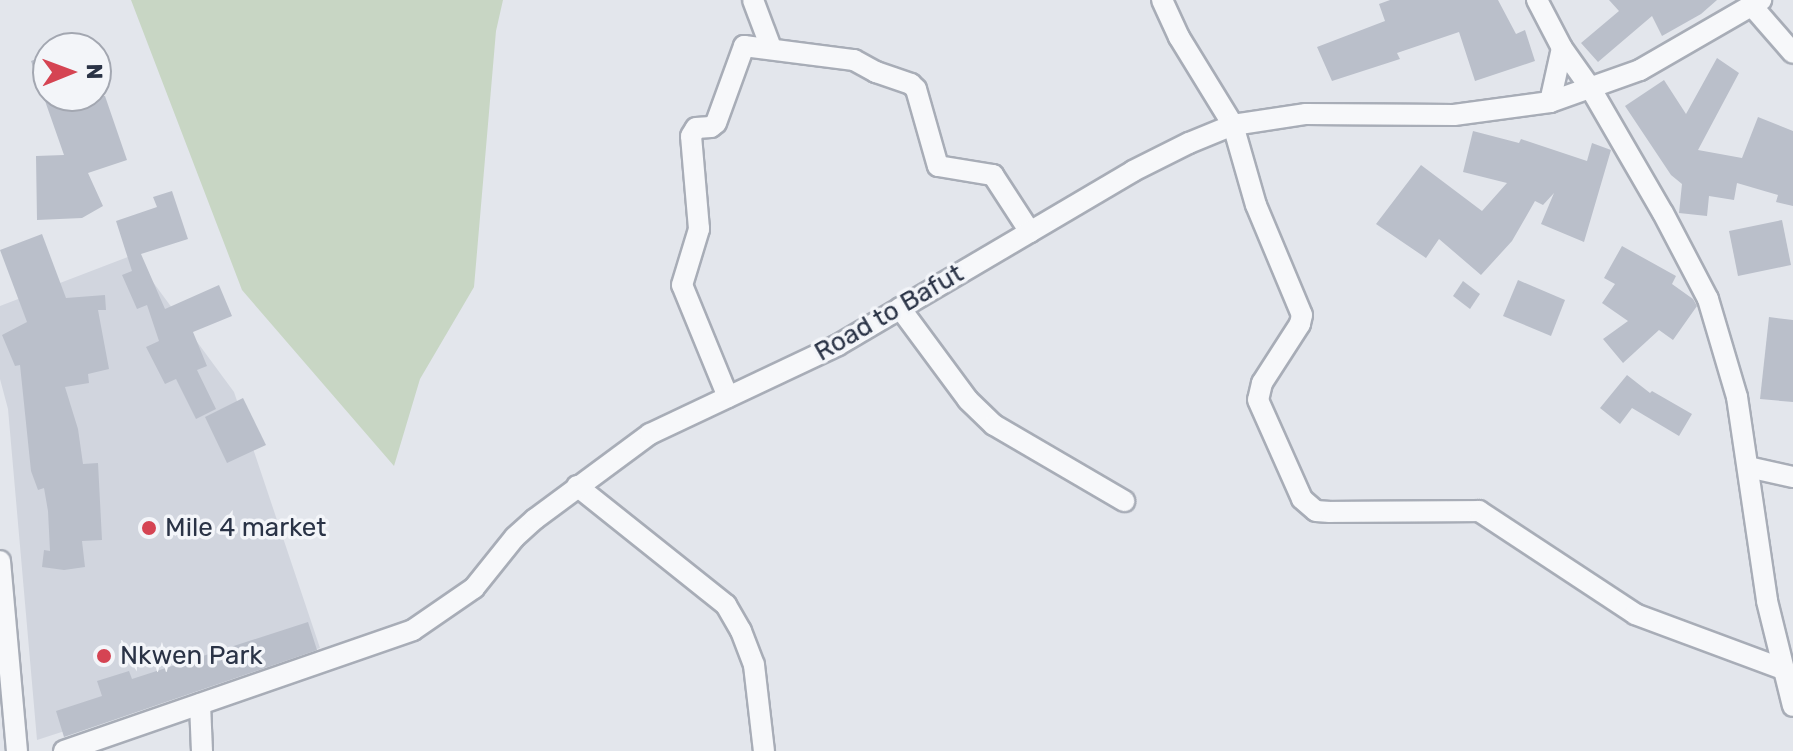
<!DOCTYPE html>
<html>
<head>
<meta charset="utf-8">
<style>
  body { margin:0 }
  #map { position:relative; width:1793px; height:751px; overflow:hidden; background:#e3e6ec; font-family:Rubik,sans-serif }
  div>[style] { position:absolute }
  .built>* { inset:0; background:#d1d5de }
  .green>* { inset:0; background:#c8d6c4 }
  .building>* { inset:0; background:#babfca }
  .roads { filter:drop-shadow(2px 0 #a8adb7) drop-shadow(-2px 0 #a8adb7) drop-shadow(0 2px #a8adb7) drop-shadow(0 -2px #a8adb7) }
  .minor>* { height:20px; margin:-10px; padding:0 10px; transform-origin:10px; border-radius:10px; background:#f7f8fa }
  .dots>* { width:22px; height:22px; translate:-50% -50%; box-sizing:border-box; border:4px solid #f3f5f9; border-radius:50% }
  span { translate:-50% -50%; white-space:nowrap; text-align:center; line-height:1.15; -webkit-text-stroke:7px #f3f5f9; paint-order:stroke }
  .street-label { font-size:26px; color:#2a3346 }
  .poi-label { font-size:26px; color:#2a3346 }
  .left { translate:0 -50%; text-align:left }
  .north { position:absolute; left:32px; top:32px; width:80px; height:80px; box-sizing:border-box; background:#f3f5f9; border:2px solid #a3a7b1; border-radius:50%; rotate:89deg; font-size:22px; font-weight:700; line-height:32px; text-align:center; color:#2a3346 }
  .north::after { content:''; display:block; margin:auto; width:28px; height:36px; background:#d54453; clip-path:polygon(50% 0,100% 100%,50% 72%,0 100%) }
</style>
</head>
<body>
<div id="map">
  <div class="built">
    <i style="clip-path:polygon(133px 255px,234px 392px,320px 648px,37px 740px,8px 409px,0 379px,0 306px)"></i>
  </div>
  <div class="green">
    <i style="clip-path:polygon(131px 0,503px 0,496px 31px,474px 287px,420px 379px,394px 466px,242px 290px)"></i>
  </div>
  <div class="building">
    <i style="clip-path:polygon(1390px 0,1498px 0,1516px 34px,1525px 30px,1535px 61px,1475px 81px,1459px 32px,1397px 53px,1400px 59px,1332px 81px,1317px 47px,1385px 21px,1379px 4px)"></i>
    <i style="clip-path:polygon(1609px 0,1717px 0,1701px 14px,1662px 36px,1652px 16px,1598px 62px,1581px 43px,1619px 11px)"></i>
    <i style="clip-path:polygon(48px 54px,48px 96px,105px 96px,127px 160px,88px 173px,103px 206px,82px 218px,37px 220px,36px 156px,64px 155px,31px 61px)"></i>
    <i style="clip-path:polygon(1717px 58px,1739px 73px,1698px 150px,1742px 158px,1758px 117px,1793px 131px,1793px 206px,1776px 202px,1778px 195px,1737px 183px,1734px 200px,1709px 196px,1707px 216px,1679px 213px,1682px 184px,1671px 175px,1625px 106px,1664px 80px,1686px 114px)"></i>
    <i style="clip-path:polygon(1473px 131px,1519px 143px,1521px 139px,1587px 161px,1592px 143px,1611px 150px,1584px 242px,1541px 224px,1554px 193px,1543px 205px,1535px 201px,1512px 241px,1481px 275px,1439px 239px,1426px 258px,1376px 224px,1421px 165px,1482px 211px,1507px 183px,1463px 172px)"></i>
    <i style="clip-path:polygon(172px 191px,188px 239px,141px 254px,165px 309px,219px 285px,232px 316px,193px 332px,207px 366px,197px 370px,216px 409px,196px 419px,176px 379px,165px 384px,146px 347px,159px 341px,147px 305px,137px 309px,122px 275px,132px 271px,116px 221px,157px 207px,153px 197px)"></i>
    <i style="clip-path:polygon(1782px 220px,1791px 265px,1738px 276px,1729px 231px)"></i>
    <i style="clip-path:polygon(42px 234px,66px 298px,105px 295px,106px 310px,98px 310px,109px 369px,88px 374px,89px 383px,65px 387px,78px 429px,83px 464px,98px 463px,102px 540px,82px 541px,85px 567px,64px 570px,42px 567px,44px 550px,50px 551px,48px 511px,44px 488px,38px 490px,31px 471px,20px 365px,15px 366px,2px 335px,27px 322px,0 250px)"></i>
    <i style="clip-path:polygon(1622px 246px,1676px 276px,1672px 284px,1693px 299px,1697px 306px,1673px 340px,1659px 330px,1623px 363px,1603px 339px,1628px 321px,1602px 303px,1615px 284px,1604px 278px)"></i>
    <i style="clip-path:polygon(1518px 280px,1565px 300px,1551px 336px,1503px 316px)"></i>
    <i style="clip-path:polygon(1463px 281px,1480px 294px,1470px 309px,1453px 296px)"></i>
    <i style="clip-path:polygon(1769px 317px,1793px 320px,1793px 402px,1760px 399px)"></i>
    <i style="clip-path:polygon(1627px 375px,1650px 393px,1652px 391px,1692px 414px,1679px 436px,1632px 408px,1620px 424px,1600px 408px)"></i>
    <i style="clip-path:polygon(243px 398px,266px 445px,227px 463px,205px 417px)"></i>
    <i style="clip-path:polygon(308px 622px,317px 650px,64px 737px,56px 711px,102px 696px,97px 681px,129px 671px,132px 679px)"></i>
  </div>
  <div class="roads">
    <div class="minor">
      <i style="left:753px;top:0;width:51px;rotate:69.4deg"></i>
      <i style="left:1162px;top:0;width:41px;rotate:65.3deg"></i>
      <i style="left:1179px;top:37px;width:103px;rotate:58.5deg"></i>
      <i style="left:1233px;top:125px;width:83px;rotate:74deg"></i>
      <i style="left:1256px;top:205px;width:119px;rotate:67.3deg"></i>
      <i style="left:1302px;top:315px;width:9px;rotate:103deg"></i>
      <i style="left:1300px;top:324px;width:70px;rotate:122.8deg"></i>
      <i style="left:1262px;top:383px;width:17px;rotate:103deg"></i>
      <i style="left:1258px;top:400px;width:108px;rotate:66deg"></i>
      <i style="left:1302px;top:499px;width:18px;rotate:41deg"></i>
      <i style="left:1316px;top:511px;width:14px;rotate:4deg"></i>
      <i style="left:1330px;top:512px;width:149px;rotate:-0.4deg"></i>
      <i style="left:1479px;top:511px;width:187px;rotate:33.4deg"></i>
      <i style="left:1635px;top:614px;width:158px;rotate:20.4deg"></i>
      <i style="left:1537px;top:0;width:54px;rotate:62.5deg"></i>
      <i style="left:1562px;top:48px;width:50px;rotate:54.7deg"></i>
      <i style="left:1591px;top:89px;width:143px;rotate:59.9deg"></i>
      <i style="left:1663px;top:213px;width:97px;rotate:62.4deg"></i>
      <i style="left:1708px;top:299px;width:102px;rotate:73.5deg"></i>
      <i style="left:1737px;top:397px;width:206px;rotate:81.6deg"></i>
      <i style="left:1767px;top:601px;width:108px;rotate:76.1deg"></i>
      <i style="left:1752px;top:6px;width:62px;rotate:48.9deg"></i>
      <i style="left:1550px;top:102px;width:55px;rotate:-77.5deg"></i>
      <i style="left:900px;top:308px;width:114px;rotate:53.5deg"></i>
      <i style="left:968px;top:400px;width:36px;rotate:44deg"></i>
      <i style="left:994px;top:425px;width:151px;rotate:30.3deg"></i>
      <i style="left:728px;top:397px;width:121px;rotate:-112.3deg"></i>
      <i style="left:682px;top:285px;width:59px;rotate:-73.1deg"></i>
      <i style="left:699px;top:229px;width:93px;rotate:-94.9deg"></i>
      <i style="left:691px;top:136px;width:9px;rotate:-58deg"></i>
      <i style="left:696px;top:128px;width:15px;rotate:-4deg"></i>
      <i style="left:711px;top:127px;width:6px;rotate:-39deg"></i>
      <i style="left:716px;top:123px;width:82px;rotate:-70deg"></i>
      <i style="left:744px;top:46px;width:111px;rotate:7.3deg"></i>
      <i style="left:854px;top:60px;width:25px;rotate:29deg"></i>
      <i style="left:876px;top:72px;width:37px;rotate:19deg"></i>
      <i style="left:911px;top:84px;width:7px;rotate:45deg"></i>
      <i style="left:916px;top:89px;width:80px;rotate:74.1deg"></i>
      <i style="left:938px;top:166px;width:56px;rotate:9.3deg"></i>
      <i style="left:993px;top:175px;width:68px;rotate:57deg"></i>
      <i style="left:1748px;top:467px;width:46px;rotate:12.5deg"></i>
      <i style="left:577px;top:486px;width:191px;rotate:38.6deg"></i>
      <i style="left:726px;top:605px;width:30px;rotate:60deg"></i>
      <i style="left:741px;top:631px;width:36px;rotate:69deg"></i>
      <i style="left:754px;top:665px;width:87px;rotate:83.4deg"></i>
      <i style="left:0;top:561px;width:191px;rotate:84.9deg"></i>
      <i style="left:200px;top:704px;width:47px;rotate:87.6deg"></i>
      <i style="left:64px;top:751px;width:369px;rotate:-19.1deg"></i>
      <i style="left:413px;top:630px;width:74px;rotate:-34.5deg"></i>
      <i style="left:474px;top:588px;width:65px;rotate:-51.2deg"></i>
      <i style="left:515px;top:537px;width:27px;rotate:-42deg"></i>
      <i style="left:535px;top:519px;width:143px;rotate:-36.5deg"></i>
      <i style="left:650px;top:434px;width:208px;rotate:-25.3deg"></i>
      <i style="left:838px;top:345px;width:342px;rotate:-30.5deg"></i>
      <i style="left:1133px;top:171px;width:63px;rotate:-26.6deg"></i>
      <i style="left:1189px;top:143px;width:48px;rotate:-22.2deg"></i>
      <i style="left:1233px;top:125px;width:74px;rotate:-8.6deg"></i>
      <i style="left:1306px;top:114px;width:148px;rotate:0.4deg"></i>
      <i style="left:1454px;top:115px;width:97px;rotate:-7.7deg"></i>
      <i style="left:1550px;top:102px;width:96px;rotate:-19.6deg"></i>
      <i style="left:1640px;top:70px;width:140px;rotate:-30deg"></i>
    </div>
  </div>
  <div class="dots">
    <i style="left:149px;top:528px;background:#d54453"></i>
    <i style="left:104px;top:656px;background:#d54453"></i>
  </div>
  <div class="street-label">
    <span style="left:889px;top:313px;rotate:-30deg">Road to Bafut</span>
  </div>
  <div class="poi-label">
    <span class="left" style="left:165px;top:528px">Mile 4 market</span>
    <span class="left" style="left:120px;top:656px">Nkwen Park</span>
  </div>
  <div class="north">N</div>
</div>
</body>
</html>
